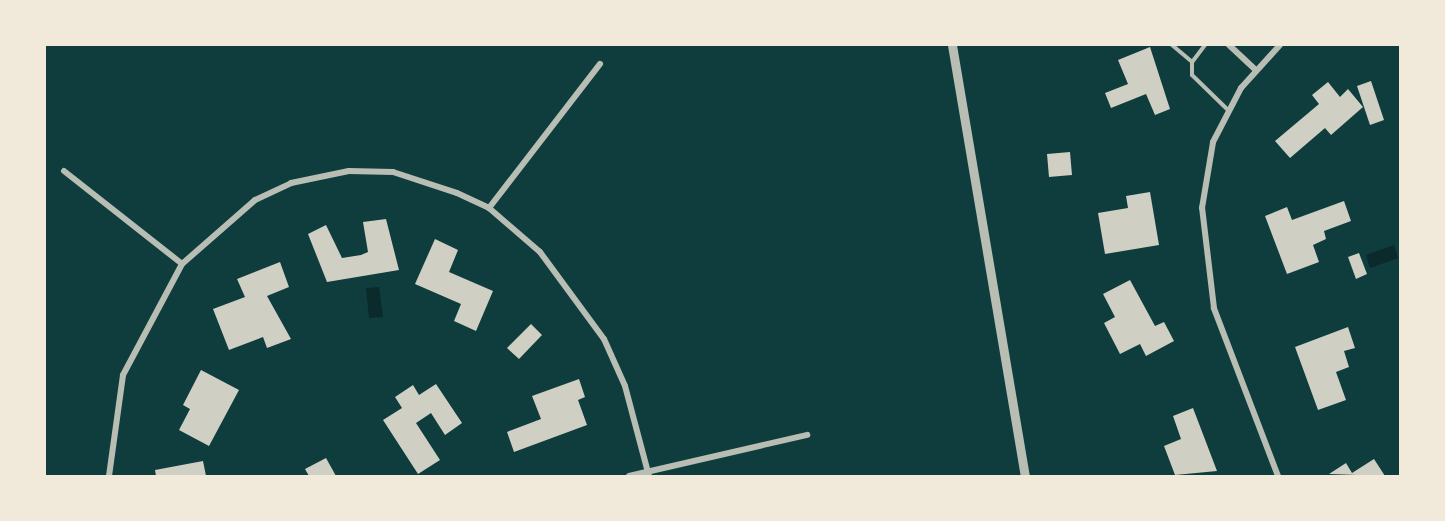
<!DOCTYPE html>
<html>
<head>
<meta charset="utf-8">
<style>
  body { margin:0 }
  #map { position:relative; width:1445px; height:521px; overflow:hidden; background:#0f3d3e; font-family:"Public Sans",sans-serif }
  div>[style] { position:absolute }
  .water>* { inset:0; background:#0a2a2b }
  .building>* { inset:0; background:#cfcfc3 }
  .service>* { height:4px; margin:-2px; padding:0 2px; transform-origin:2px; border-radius:2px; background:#b8beb3 }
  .minor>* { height:6px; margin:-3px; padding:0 3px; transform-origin:3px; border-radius:3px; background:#b8beb3 }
  .tertiary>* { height:9px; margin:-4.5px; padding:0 4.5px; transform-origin:4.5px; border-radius:4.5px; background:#b8beb3 }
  span { translate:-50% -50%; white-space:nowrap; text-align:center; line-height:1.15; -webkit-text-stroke:4.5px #f1e9da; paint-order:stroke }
  .frame { position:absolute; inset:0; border:46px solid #f1e9da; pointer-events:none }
</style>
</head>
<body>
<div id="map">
  <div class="water">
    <i style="clip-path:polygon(1394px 245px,1398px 258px,1370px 268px,1366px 255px)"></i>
    <i style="clip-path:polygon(379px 287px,383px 317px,369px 318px,366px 288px)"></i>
  </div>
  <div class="building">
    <i style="clip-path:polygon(1150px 47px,1170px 109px,1155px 115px,1146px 94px,1111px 108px,1105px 93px,1128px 84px,1118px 60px)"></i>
    <i style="clip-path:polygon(1371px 81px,1384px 120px,1370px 125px,1357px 86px)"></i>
    <i style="clip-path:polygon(1328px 82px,1340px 97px,1348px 89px,1363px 107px,1331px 135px,1325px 128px,1290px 158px,1275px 141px,1319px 104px,1312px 95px)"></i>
    <i style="clip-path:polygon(1070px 152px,1072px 175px,1049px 177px,1047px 154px)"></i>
    <i style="clip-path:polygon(1150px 192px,1159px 245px,1105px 254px,1098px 213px,1128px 208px,1126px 196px)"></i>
    <i style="clip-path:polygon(1344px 201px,1351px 221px,1324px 231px,1326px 239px,1313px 245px,1319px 262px,1287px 274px,1265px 216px,1287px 207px,1292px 220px)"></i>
    <i style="clip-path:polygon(386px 219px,399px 270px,327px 282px,308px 234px,326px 225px,342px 258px,361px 255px,368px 252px,363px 222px)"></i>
    <i style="clip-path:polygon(435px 239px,458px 250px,449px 272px,493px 291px,476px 331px,454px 321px,461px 304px,415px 284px)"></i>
    <i style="clip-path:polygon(1359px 253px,1367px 274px,1356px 279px,1348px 257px)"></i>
    <i style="clip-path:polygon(280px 262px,289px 287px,267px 296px,291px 339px,267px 348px,263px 337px,229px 350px,213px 309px,245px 297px,237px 279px)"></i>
    <i style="clip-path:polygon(1130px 280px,1155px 326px,1164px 322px,1174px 341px,1146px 356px,1140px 344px,1120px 354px,1104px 323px,1115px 317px,1103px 294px)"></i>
    <i style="clip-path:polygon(531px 324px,542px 335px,519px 359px,507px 348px)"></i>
    <i style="clip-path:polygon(1348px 327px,1355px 348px,1344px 351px,1349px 367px,1336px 372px,1346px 400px,1318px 410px,1295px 347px)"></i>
    <i style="clip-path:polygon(201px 370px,239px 390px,209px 446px,179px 430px,190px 409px,183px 405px)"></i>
    <i style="clip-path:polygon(579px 379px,585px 397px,578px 400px,587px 425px,514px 452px,507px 432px,541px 419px,532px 396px)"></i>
    <i style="clip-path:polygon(436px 384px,462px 423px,445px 435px,431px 413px,416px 423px,440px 460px,418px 474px,383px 420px,402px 408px,395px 397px,413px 385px,419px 395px)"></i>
    <i style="clip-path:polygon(1193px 408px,1217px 471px,1175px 475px,1164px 446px,1181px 439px,1173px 416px)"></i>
    <i style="clip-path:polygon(326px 458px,336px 476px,309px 476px,305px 469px)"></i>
    <i style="clip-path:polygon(1374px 459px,1385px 476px,1329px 474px,1346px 463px,1352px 473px)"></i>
    <i style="clip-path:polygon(203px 461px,206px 476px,156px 476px,155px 470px)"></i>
  </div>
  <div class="service">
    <i style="left:1172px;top:45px;width:26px;rotate:40deg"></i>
    <i style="left:1205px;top:45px;width:21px;rotate:127deg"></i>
    <i style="left:1192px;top:62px;width:13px;rotate:90deg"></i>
    <i style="left:1192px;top:75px;width:52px;rotate:44.2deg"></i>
  </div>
  <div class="minor">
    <i style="left:1229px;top:45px;width:34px;rotate:43deg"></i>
    <i style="left:64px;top:171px;width:150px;rotate:38.2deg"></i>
    <i style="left:489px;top:208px;width:182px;rotate:-52.4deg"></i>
    <i style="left:109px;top:476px;width:102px;rotate:-82.1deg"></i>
    <i style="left:123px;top:375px;width:126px;rotate:-62deg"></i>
    <i style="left:182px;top:264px;width:97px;rotate:-41.2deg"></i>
    <i style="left:255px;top:200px;width:40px;rotate:-25deg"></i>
    <i style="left:291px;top:183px;width:59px;rotate:-11.7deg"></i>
    <i style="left:349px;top:171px;width:44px;rotate:1.3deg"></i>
    <i style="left:393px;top:172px;width:67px;rotate:18.2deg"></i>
    <i style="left:457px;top:193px;width:35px;rotate:25deg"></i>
    <i style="left:489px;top:208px;width:67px;rotate:40.8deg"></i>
    <i style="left:540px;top:252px;width:108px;rotate:53.7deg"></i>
    <i style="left:604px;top:339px;width:51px;rotate:65.9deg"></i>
    <i style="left:625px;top:386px;width:93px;rotate:75.1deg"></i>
    <i style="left:629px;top:476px;width:183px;rotate:-13deg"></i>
    <i style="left:1278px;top:476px;width:180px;rotate:-110.9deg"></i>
    <i style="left:1214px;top:308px;width:101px;rotate:-96.8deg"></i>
    <i style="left:1202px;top:208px;width:67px;rotate:-80.5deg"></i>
    <i style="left:1213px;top:142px;width:61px;rotate:-62.6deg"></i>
    <i style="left:1241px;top:88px;width:58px;rotate:-47.8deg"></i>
  </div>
  <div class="tertiary">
    <i style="left:952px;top:45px;width:437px;rotate:80.4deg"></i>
  </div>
  <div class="frame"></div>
</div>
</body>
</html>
